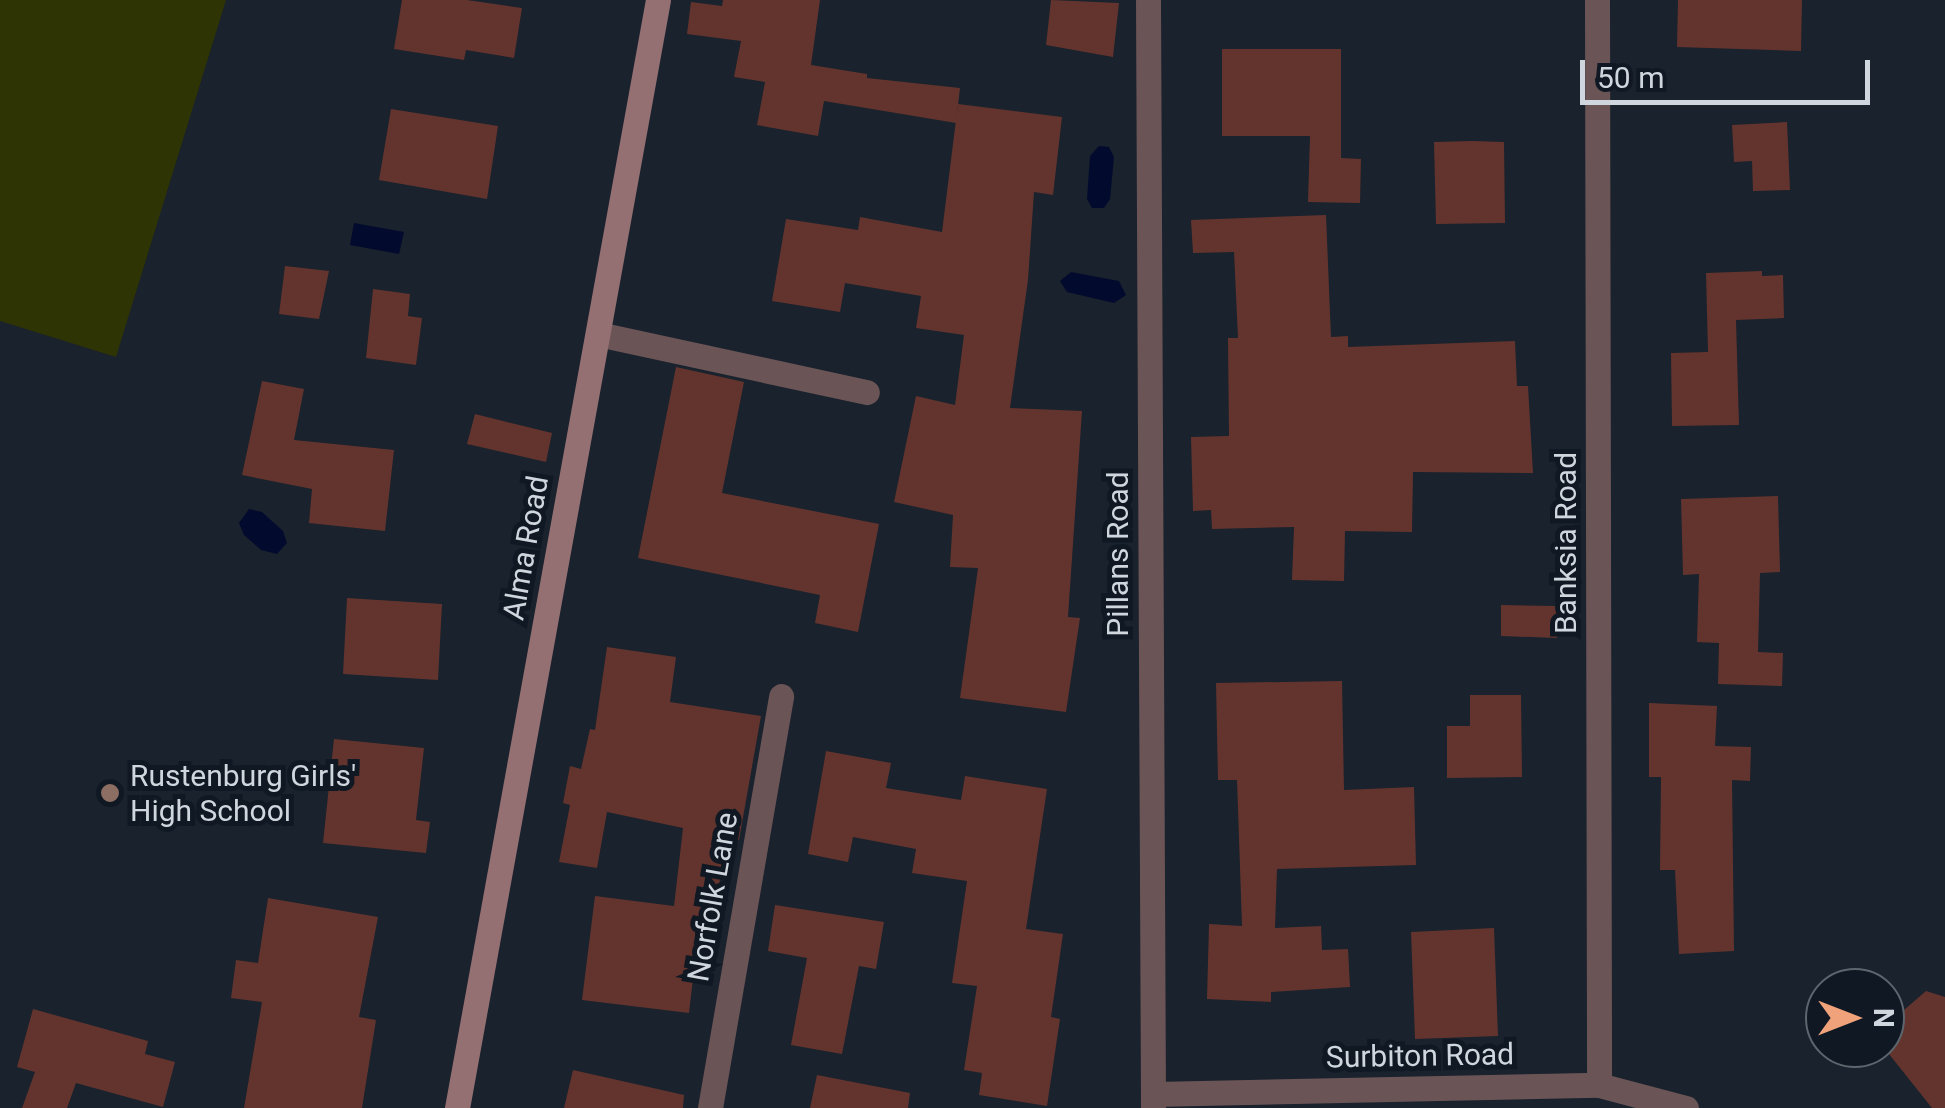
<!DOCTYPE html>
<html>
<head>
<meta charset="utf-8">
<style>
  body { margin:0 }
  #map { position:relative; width:1945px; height:1108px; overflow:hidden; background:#19222d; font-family:Roboto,sans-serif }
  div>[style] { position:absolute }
  .green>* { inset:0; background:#2f3404 }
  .water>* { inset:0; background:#020b2d }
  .building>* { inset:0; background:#63342d }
  .street>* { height:25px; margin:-12.5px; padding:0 12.5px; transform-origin:12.5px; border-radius:12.5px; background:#6b5456 }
  .secondary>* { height:25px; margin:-12.5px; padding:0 12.5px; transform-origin:12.5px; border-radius:12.5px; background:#957073 }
  .dots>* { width:28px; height:28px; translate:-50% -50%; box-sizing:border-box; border:5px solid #101923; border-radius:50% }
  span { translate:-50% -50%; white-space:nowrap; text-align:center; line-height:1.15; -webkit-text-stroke:10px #101923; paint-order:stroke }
  .street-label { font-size:30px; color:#d0d6de }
  .poi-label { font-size:30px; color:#d0d6de }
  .left { translate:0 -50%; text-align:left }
  .north { position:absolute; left:1805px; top:968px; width:100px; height:100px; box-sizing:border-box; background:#101923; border:2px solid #5d656e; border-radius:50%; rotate:90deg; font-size:28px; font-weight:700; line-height:40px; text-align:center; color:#d0d6de }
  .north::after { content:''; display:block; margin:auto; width:35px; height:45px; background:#f0a27a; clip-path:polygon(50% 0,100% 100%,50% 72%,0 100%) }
  .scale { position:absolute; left:1580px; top:60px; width:290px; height:45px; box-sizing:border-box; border:5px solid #d0d6de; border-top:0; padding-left:12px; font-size:30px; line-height:35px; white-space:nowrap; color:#d0d6de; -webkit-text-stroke:8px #101923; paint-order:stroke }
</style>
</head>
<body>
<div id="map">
  <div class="green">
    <i style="clip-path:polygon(0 0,226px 0,116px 357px,0 321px)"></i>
  </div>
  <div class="water">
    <i style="clip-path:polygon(1099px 146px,1109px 147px,1114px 157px,1110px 199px,1104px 208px,1092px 208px,1087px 199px,1090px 156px)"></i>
    <i style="clip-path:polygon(354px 223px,404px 232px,399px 254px,350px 245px)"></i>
    <i style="clip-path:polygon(1071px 272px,1119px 281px,1126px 295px,1114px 303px,1067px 292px,1060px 281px)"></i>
    <i style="clip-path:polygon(249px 509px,262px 512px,283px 531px,287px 543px,277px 554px,261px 550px,244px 535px,239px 523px)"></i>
  </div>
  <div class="building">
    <i style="clip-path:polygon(402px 0,467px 0,522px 8px,514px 58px,466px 50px,464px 60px,394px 49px)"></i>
    <i style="clip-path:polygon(723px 0,820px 0,811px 65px,867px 74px,867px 78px,960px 88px,956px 123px,824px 101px,818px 136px,757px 125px,765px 82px,734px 77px,741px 41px,687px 34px,691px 2px,722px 6px)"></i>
    <i style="clip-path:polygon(1051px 0,1119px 3px,1113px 57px,1046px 45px)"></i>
    <i style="clip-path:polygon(1678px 0,1802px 0,1801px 51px,1677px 47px)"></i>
    <i style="clip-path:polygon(1222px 49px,1341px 49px,1341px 158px,1361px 159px,1360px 203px,1308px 202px,1310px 136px,1222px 136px)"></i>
    <i style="clip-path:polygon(958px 104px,1062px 117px,1053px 195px,1034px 192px,1028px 280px,1010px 408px,1082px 411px,1068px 617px,1080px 618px,1066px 712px,960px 698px,978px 568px,950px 567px,953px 515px,894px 502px,916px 396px,955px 405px,964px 335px,916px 328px,921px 296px,845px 283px,840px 312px,772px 301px,786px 219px,858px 230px,860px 217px,942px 232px)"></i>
    <i style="clip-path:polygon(391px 109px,498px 126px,487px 199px,379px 180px)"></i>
    <i style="clip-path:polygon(1787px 122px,1790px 190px,1753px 191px,1752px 161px,1734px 162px,1732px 125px)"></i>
    <i style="clip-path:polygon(1472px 141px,1504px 142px,1505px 223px,1436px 224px,1434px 142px)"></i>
    <i style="clip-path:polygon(1326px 215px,1331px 337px,1348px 336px,1348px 347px,1515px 341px,1517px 386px,1528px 386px,1533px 473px,1413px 472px,1412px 532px,1345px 531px,1344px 581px,1292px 580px,1294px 527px,1212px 529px,1211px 510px,1193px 511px,1191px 437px,1229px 436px,1228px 338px,1238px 338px,1234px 252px,1193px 253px,1191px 220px)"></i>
    <i style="clip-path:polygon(285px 266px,329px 271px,319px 319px,279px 314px)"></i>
    <i style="clip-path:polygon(1762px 271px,1762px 276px,1783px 275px,1784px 318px,1736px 320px,1739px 425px,1672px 426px,1671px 353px,1708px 352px,1706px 273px)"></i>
    <i style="clip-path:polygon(373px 289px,410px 294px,408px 316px,422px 318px,416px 365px,366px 358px)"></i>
    <i style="clip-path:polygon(676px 367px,744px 382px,722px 493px,879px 524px,858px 632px,815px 623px,820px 595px,638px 558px)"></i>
    <i style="clip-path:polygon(262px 381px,304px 389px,294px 440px,394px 450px,385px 531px,309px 523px,312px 489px,242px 475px)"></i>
    <i style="clip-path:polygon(475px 414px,552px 433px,546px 462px,467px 444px)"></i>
    <i style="clip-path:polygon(1778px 496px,1780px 572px,1760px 573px,1758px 652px,1783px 653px,1782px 686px,1718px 684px,1719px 643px,1697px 642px,1699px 574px,1683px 575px,1681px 499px)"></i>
    <i style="clip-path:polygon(347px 598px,442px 604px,438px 680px,343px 674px)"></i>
    <i style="clip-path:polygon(1501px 605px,1557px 606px,1557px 638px,1501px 636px)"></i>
    <i style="clip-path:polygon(607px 647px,676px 657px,670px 702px,761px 716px,739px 840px,725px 837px,710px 962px,695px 961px,689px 1013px,582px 1000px,595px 896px,674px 906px,683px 828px,607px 812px,597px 868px,559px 862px,570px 805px,563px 803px,570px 766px,581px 769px,590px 729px,595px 730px)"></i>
    <i style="clip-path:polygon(1342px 681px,1344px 790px,1414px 787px,1416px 865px,1277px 869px,1275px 928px,1321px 926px,1322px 950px,1348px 949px,1350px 987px,1271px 992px,1271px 1002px,1207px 999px,1209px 924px,1242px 926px,1237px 780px,1218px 780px,1216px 683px)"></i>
    <i style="clip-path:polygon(1470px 695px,1521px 695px,1522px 777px,1447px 778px,1447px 726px,1470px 726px)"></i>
    <i style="clip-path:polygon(1649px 703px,1717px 706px,1715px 746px,1751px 747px,1750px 781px,1732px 780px,1734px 951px,1679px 954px,1675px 870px,1660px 870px,1661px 777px,1649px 777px)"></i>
    <i style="clip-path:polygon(334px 739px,424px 748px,416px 820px,430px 822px,426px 853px,323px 843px)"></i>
    <i style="clip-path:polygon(826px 751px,891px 763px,886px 788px,961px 800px,965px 776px,1047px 789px,1026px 929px,1063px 934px,1051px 1017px,1060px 1019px,1047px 1106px,979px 1095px,982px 1073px,964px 1070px,977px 986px,952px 983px,967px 881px,912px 873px,916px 849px,853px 837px,848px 862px,808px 854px)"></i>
    <i style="clip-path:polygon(268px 898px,378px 917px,359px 1017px,376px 1020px,362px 1108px,244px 1108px,262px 1002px,231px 998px,236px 960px,258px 963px)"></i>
    <i style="clip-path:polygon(775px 905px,884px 922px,876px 969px,859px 966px,842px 1054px,791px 1045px,807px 958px,768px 951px)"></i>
    <i style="clip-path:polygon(1494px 928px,1498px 1036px,1415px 1039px,1411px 932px)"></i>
    <i style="clip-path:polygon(1885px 985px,1904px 1010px,1926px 991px,1945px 997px,1945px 1108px,1932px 1108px,1885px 1049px)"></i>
    <i style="clip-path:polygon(33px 1009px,148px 1041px,145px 1054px,175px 1062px,163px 1107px,76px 1083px,67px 1108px,22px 1108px,35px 1072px,17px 1067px)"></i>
    <i style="clip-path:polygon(573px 1070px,684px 1095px,683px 1108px,564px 1108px)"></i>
    <i style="clip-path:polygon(817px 1075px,910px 1093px,908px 1108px,810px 1108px)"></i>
  </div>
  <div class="street">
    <i style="left:1148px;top:0;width:1108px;rotate:89.74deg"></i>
    <i style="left:1597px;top:0;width:1085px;rotate:89.89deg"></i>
    <i style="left:598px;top:334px;width:275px;rotate:12.2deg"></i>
    <i style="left:1153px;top:1094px;width:446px;rotate:-1.2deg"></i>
    <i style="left:1599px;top:1085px;width:90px;rotate:14.8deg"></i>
    <i style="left:710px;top:1108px;width:418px;rotate:-80.2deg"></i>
  </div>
  <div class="secondary">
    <i style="left:457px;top:1108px;width:1126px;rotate:-79.72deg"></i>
  </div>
  <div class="dots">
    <i style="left:110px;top:793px;background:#8d6e63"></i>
  </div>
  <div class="street-label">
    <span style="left:1566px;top:543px;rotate:-90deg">Banksia Road</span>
    <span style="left:526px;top:548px;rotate:-80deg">Alma Road</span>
    <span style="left:1118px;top:554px;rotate:-90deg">Pillans Road</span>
    <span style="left:713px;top:897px;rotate:-80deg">Norfolk Lane</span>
    <span style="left:1420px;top:1056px;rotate:-1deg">Surbiton Road</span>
  </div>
  <div class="poi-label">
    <span class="left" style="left:130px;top:793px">Rustenburg Girls'<br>High School</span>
  </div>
  <div class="north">N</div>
  <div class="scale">50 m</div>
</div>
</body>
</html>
